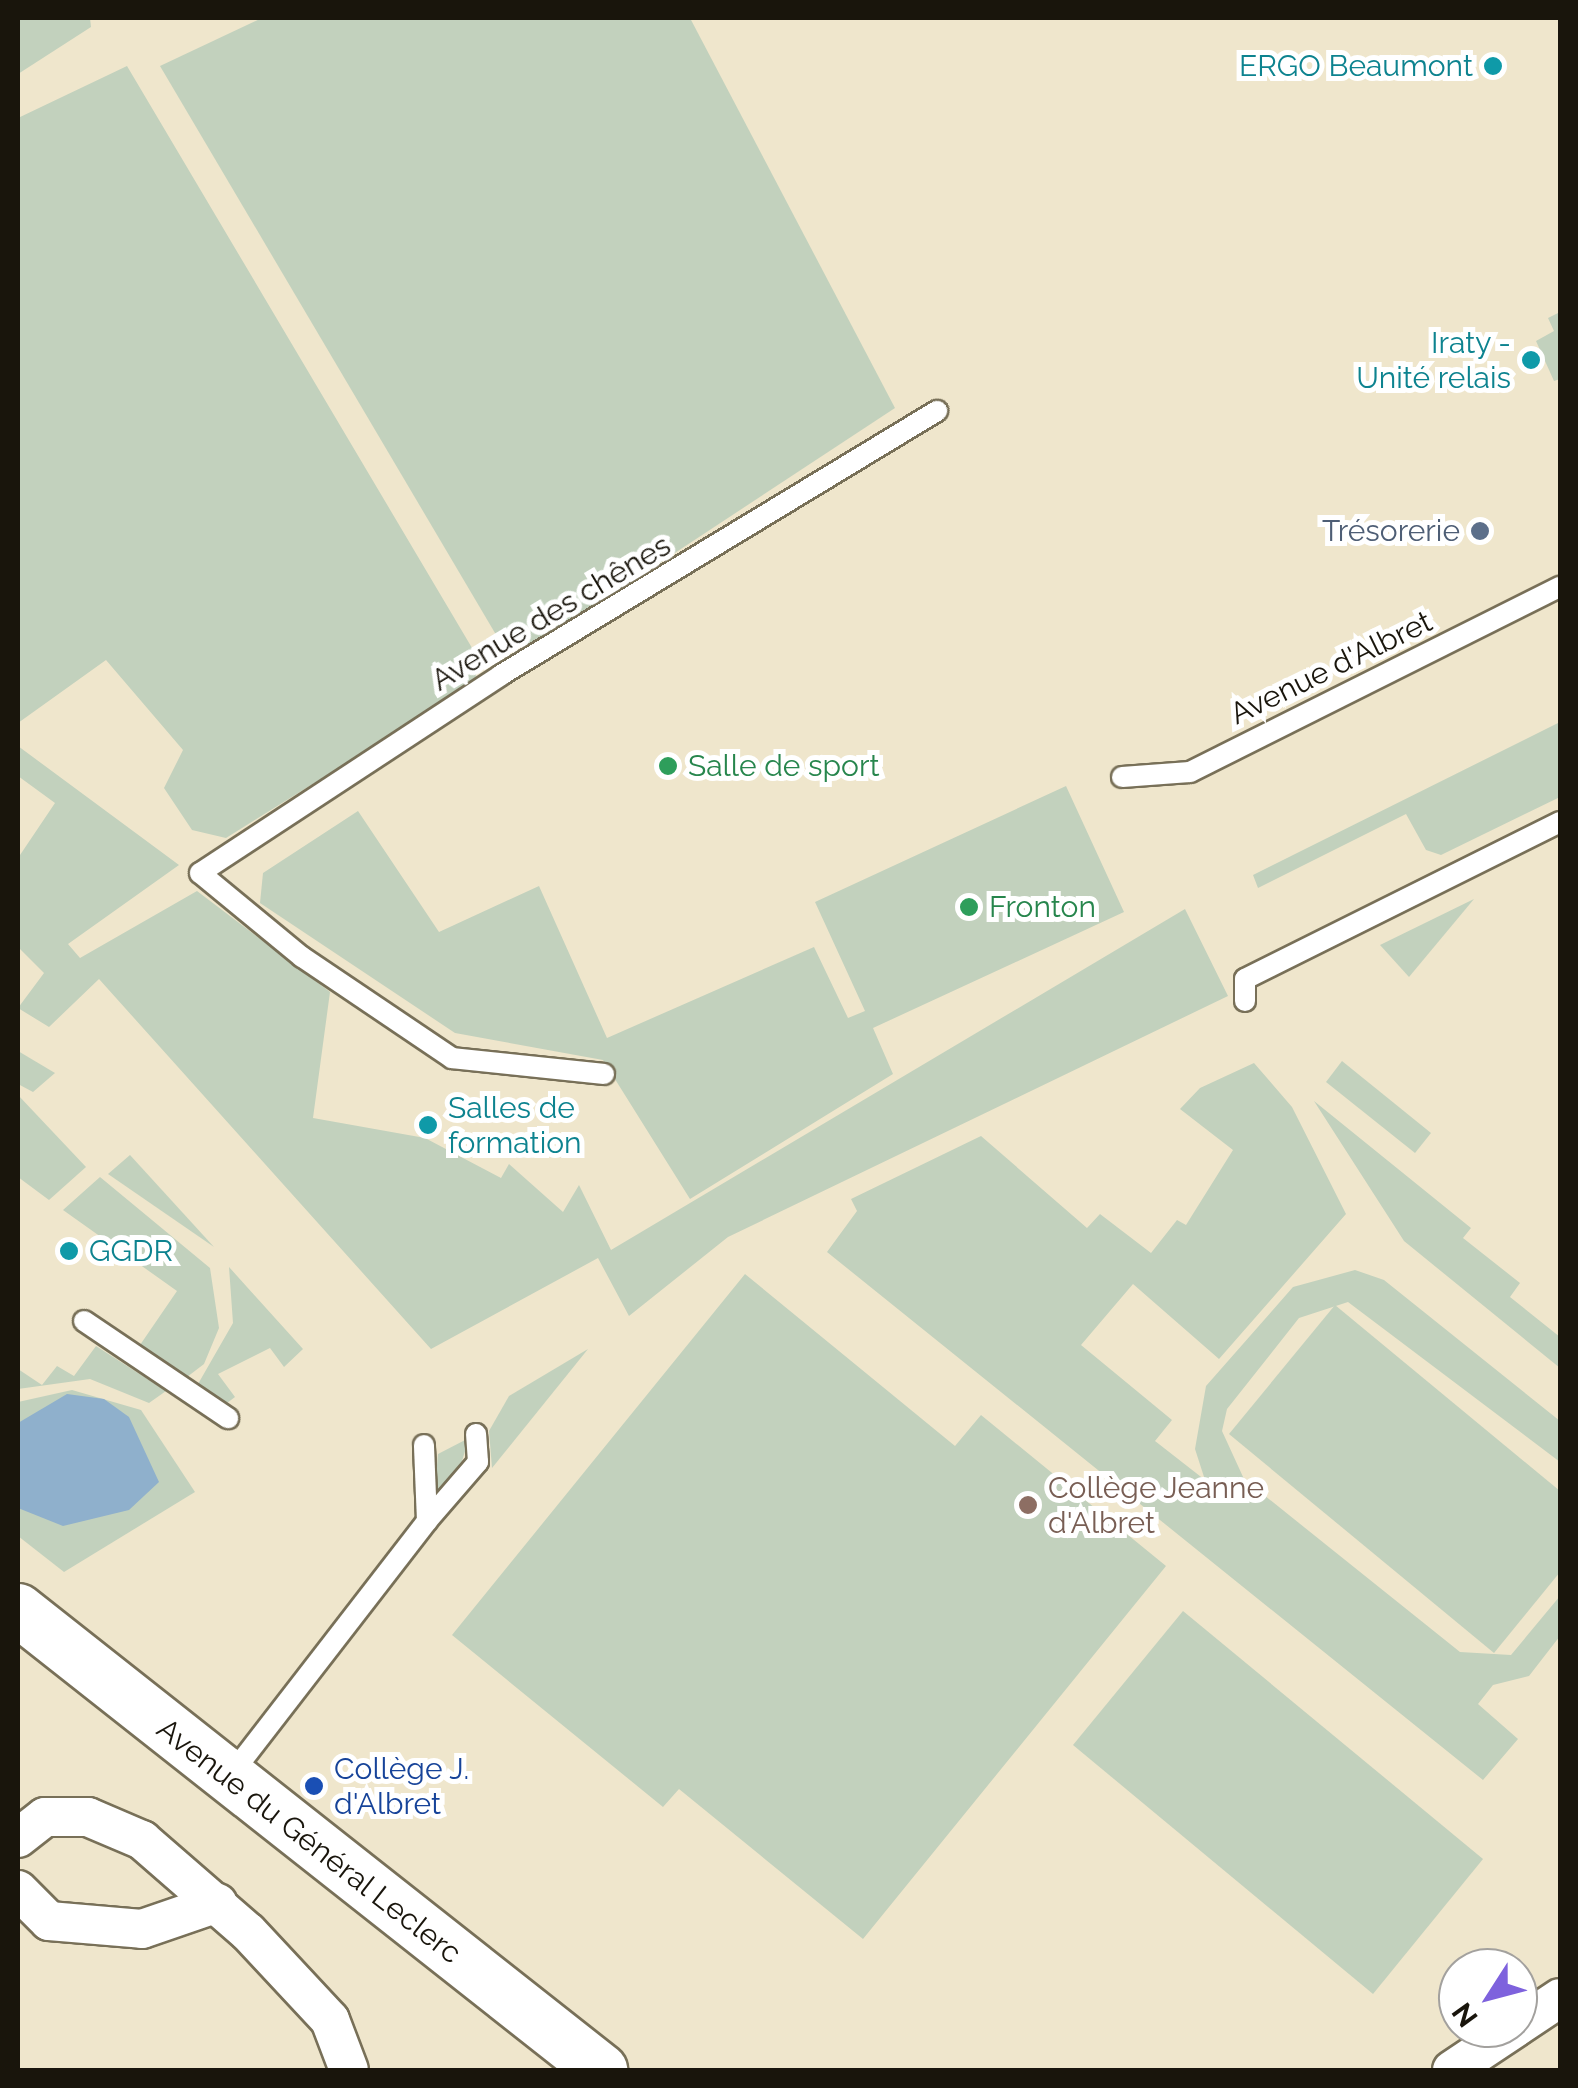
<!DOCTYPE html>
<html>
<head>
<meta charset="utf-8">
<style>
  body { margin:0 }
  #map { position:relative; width:1578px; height:2088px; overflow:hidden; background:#efe6cc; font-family:Raleway,sans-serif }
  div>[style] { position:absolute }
  .green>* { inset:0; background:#c2d1bd }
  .water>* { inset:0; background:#8fb0cc }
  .roads { filter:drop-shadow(2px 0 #787058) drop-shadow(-2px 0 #787058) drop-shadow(0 2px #787058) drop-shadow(0 -2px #787058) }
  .service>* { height:20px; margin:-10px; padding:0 10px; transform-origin:10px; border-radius:10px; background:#fff }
  .minor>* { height:38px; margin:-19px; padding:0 19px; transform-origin:19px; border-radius:19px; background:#fff }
  .secondary>* { height:52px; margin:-26px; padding:0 26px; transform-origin:26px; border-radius:26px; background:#fff }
  .dots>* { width:28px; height:28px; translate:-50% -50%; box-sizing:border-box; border:5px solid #fff; border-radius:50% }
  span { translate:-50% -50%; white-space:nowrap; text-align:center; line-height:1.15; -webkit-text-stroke:10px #fff; paint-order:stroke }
  .culture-label { font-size:30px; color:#0d838f }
  .right { translate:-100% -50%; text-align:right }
  .left { translate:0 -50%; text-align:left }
  .service-label { font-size:30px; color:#4e5e75 }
  .street-label { font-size:30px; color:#19150c }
  .leisure-label { font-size:30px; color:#27864d }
  .education-label { font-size:30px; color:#785e54 }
  .transit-label { font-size:30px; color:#164399 }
  .frame { position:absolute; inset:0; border:20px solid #19150c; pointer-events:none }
  .north { position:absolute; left:1438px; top:1948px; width:100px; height:100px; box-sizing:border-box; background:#fff; border:2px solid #a3a19e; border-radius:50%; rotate:234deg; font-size:28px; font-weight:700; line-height:40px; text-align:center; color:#19150c }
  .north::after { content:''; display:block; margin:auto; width:35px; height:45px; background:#7e62dd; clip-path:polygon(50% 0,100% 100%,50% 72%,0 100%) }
</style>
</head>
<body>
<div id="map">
  <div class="green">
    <i style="clip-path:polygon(18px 18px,90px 18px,91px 27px,18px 74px)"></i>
    <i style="clip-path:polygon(262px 18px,690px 18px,895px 408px,529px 649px,495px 633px,160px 66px)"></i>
    <i style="clip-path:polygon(127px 66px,478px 658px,475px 683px,226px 838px,192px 830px,164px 788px,183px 750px,106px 660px,18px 723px,18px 118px)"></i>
    <i style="clip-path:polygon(1560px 312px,1560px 379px,1554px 381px,1536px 341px,1554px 331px,1548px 318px)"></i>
    <i style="clip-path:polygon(1560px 722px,1560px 797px,1441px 855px,1426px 850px,1406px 814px,1258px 888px,1253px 875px)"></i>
    <i style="clip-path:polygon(18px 746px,179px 865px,68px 944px,80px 958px,197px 891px,330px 992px,313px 1118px,425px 1138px,501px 1178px,509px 1164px,563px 1212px,579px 1185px,611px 1250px,1185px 909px,1228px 996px,728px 1237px,629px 1316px,598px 1258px,431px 1349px,99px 979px,49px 1027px,18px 1008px,44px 973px,18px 947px,18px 858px,55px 803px,18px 776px)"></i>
    <i style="clip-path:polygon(1066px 786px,1124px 912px,873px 1028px,893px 1074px,690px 1199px,603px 1060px,455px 1033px,260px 903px,263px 873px,358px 811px,439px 932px,539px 886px,607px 1038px,814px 947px,848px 1018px,865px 1011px,815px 902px)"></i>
    <i style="clip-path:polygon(1474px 899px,1409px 977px,1380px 945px)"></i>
    <i style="clip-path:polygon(18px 1051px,55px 1073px,33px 1092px,18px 1084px)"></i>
    <i style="clip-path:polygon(1342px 1061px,1431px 1133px,1415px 1153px,1326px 1082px)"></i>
    <i style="clip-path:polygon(1254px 1063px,1292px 1107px,1346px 1214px,1219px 1359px,1133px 1284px,1081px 1345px,1172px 1420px,1155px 1441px,1205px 1480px,1195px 1449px,1206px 1386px,1293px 1287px,1355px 1270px,1384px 1280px,1560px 1421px,1560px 1462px,1348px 1302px,1299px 1318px,1227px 1409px,1222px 1431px,1244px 1479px,1460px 1652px,1511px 1655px,1560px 1596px,1560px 1636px,1529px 1676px,1493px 1685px,1478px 1704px,1518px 1739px,1483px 1780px,827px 1252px,857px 1211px,851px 1199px,981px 1136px,1087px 1228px,1100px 1214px,1151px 1253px,1177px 1220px,1186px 1225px,1233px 1150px,1180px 1109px,1200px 1088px)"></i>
    <i style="clip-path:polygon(18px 1095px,86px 1167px,49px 1200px,18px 1177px)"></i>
    <i style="clip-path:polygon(1314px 1101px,1471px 1228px,1463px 1238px,1520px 1283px,1510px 1297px,1560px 1337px,1560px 1368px,1404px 1241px)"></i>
    <i style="clip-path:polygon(130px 1155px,214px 1247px,108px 1174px)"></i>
    <i style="clip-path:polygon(100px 1177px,210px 1268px,219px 1328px,204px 1364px,187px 1377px,140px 1345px,177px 1291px,63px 1210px)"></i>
    <i style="clip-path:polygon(229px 1267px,303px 1349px,284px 1367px,270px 1348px,218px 1374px,235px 1397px,227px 1403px,198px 1384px,233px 1323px)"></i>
    <i style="clip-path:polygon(745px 1274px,955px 1446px,981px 1415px,1166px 1566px,863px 1939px,679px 1789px,663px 1807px,452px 1635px)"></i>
    <i style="clip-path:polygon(1335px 1305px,1560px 1491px,1560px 1572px,1494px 1653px,1229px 1434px)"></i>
    <i style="clip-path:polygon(96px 1346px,166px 1391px,149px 1403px,90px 1379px,18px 1389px,18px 1369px,42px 1385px,57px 1366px,74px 1376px)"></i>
    <i style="clip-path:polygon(588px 1349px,492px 1468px,489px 1431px,509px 1396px)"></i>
    <i style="clip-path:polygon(72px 1390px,141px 1410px,195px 1492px,64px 1572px,18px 1536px,18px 1402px)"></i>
    <i style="clip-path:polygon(469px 1438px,462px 1461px,434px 1499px,438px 1454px)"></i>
    <i style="clip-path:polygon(1183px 1611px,1483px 1859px,1373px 1994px,1073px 1745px)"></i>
  </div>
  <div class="water">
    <i style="clip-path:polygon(67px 1394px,104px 1399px,129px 1417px,159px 1482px,129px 1510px,63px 1526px,18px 1508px,18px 1423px)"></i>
  </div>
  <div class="roads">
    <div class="service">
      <i style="left:1122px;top:777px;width:68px;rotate:-4.2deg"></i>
      <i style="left:1190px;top:772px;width:414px;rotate:-26.6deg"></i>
      <i style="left:1245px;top:1001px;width:22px;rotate:-90deg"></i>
      <i style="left:1245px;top:979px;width:352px;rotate:-26.5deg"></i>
      <i style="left:604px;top:1074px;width:153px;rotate:-174deg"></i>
      <i style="left:452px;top:1058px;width:181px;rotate:-146deg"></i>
      <i style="left:302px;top:957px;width:132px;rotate:-140.5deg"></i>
      <i style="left:200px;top:873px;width:360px;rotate:-33.3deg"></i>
      <i style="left:501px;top:675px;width:510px;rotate:-31.2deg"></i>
      <i style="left:84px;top:1321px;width:174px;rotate:34deg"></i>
      <i style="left:427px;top:1521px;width:78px;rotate:-49.2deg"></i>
      <i style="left:478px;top:1462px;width:28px;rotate:-94deg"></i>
      <i style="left:230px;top:1776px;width:322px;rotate:-52.3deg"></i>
      <i style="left:427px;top:1521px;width:76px;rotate:-92.3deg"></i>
    </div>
    <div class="minor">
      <i style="left:18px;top:1838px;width:34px;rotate:-38deg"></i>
      <i style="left:45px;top:1817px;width:43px"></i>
      <i style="left:88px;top:1817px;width:59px;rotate:23.1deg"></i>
      <i style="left:142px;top:1840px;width:140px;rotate:41deg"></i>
      <i style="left:248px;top:1932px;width:120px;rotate:47deg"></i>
      <i style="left:330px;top:2020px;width:53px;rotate:69.2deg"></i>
      <i style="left:18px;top:1890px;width:44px;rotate:45deg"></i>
      <i style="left:49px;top:1921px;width:93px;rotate:4.9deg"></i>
      <i style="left:142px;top:1929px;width:80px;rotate:-18.9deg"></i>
      <i style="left:1518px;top:2026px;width:50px;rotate:-33.7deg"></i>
      <i style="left:1452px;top:2070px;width:76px;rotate:-33.7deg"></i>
    </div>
    <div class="secondary">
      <i style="left:18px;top:1610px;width:743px;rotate:38.27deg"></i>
    </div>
  </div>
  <div class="dots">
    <i style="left:1493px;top:66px;background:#0f9aa8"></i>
    <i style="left:1531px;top:360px;background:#0f9aa8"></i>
    <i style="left:1480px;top:531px;background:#5c6f8a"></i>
    <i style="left:668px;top:766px;background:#2e9e5b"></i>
    <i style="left:969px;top:907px;background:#2e9e5b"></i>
    <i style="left:428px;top:1125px;background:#0f9aa8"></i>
    <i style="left:69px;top:1251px;background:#0f9aa8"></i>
    <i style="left:1028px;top:1505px;background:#8d6e63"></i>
    <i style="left:314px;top:1786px;background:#1a4fb4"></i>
  </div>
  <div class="culture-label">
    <span class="right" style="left:1473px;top:66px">ERGO Beaumont</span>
    <span class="right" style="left:1511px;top:360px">Iraty -<br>Unité relais</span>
    <span class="left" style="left:448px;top:1125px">Salles de<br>formation</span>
    <span class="left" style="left:89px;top:1251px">GGDR</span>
  </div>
  <div class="service-label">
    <span class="right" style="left:1460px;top:531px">Trésorerie</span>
  </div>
  <div class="street-label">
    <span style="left:551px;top:613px;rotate:-31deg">Avenue des chênes</span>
    <span style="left:1331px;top:668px;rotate:-26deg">Avenue d'Albret</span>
    <span style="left:309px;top:1841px;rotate:38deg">Avenue du Général Leclerc</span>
  </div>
  <div class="leisure-label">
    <span class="left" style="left:688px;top:766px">Salle de sport</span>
    <span class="left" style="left:989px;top:907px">Fronton</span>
  </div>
  <div class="education-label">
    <span class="left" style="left:1048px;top:1505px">Collège Jeanne<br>d'Albret</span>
  </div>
  <div class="transit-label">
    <span class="left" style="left:334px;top:1786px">Collège J.<br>d'Albret</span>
  </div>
  <div class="frame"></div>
  <div class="north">N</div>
</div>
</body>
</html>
